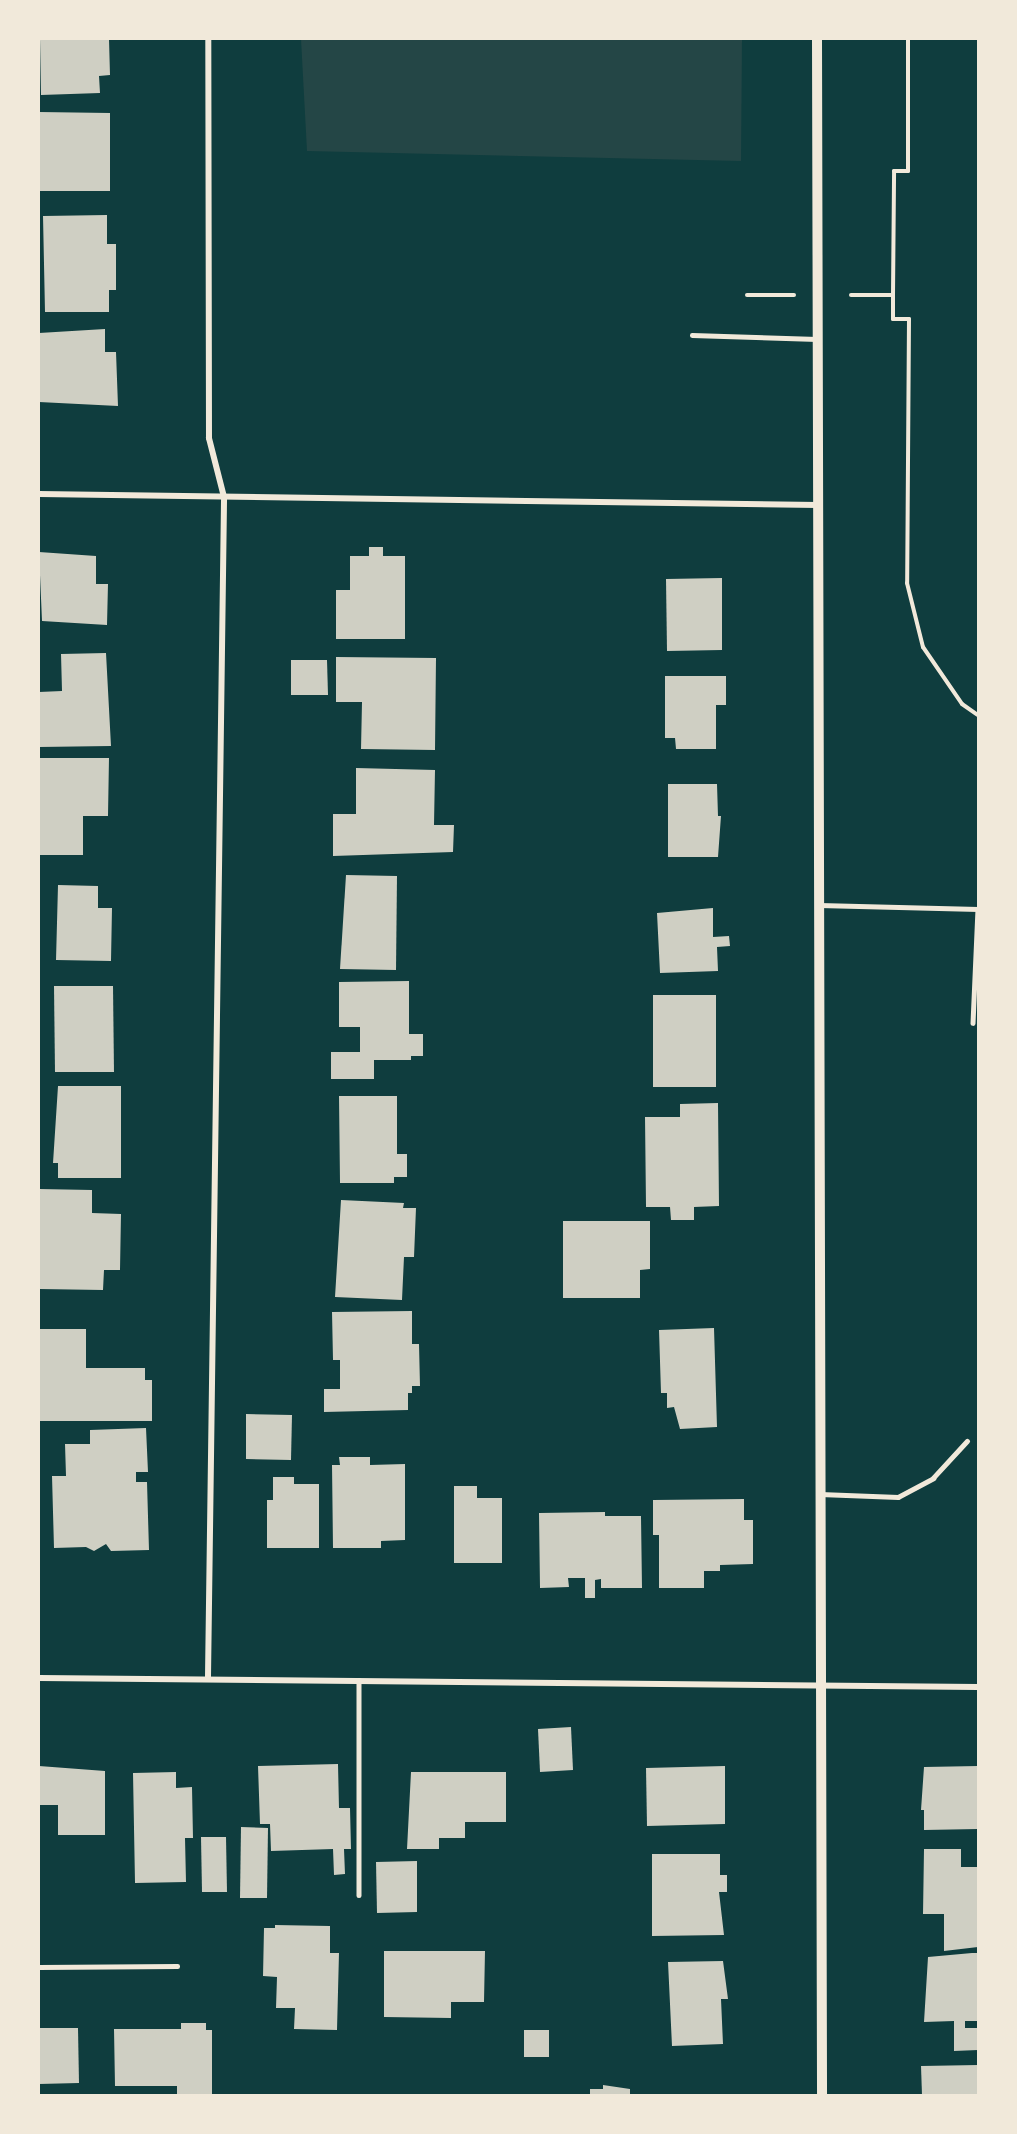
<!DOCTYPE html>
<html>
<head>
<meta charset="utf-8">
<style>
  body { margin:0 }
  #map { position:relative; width:1017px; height:2134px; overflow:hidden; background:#0f3d3e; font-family:"Work Sans",sans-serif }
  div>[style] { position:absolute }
  .green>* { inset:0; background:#244646 }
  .building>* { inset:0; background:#cfcfc3 }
  .path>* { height:4px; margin:-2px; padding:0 2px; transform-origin:2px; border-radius:2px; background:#f1e9da }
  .service>* { height:4.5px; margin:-2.25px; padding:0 2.25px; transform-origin:2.25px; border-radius:2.25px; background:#f1e9da }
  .minor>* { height:6px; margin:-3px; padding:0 3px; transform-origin:3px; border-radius:3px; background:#f1e9da }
  .tertiary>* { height:10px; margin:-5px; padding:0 5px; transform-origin:5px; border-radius:5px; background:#f1e9da }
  span { translate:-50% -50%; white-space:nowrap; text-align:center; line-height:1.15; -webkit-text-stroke:5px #f1e9da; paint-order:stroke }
  .frame { position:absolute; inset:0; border:40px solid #f1e9da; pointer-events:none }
</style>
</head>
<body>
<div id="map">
  <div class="green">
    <i style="clip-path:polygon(301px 39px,742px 39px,741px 161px,307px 151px)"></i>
  </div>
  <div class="building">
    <i style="clip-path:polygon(40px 39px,109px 39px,110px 75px,99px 76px,100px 93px,41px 95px)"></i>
    <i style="clip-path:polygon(39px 112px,110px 113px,110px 191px,39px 191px)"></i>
    <i style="clip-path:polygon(107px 215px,107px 244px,116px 244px,116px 290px,109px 290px,109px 312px,45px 312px,43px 216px)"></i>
    <i style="clip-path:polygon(105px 329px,105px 352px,116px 352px,118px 406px,39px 402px,39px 333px)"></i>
    <i style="clip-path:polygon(369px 547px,383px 547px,383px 556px,405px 556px,405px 639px,336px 639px,336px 590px,350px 590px,350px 556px,369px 556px)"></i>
    <i style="clip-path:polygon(39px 552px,96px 556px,96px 584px,108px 584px,107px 625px,42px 621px)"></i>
    <i style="clip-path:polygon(722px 578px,722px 650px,667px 651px,666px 579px)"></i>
    <i style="clip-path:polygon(106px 653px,111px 746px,39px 747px,39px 692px,62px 691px,61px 654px)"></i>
    <i style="clip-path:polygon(336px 657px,436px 658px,435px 750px,361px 749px,362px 702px,336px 702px)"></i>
    <i style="clip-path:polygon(291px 660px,327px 660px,328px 695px,291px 695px)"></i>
    <i style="clip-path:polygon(665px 676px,726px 676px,726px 705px,716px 705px,716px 749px,676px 749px,675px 738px,665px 738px)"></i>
    <i style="clip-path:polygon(39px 758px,109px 758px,108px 816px,83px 816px,83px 855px,39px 855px)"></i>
    <i style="clip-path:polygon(356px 768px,435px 770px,434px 825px,454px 825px,453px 852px,333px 856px,333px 814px,356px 814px)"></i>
    <i style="clip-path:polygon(668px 784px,717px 784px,718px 816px,721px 816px,718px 857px,668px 857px)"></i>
    <i style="clip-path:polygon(346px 875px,397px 876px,396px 970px,340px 969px)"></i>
    <i style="clip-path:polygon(58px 885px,98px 886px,98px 908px,112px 908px,111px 961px,56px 960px)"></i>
    <i style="clip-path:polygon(713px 908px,713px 937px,729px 936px,730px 946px,717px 947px,718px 971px,660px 973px,657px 913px)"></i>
    <i style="clip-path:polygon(409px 981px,409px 1034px,423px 1034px,423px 1056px,411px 1056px,411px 1060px,374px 1060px,374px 1079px,331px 1079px,331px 1052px,360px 1052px,360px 1027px,339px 1027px,339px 982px)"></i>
    <i style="clip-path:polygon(54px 986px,113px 986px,114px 1072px,55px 1072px)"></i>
    <i style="clip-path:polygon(653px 995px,716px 995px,716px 1087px,653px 1087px)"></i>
    <i style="clip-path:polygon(58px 1086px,121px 1086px,121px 1178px,58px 1178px,58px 1163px,53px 1163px)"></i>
    <i style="clip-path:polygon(339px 1096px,397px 1096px,397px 1154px,407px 1154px,407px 1177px,394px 1177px,394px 1183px,340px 1183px)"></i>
    <i style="clip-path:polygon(718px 1103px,719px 1206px,694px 1207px,694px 1220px,671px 1220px,670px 1207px,646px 1207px,645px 1117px,680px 1117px,680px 1104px)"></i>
    <i style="clip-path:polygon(39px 1189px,92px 1190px,92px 1213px,121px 1214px,120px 1270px,104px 1270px,103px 1290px,39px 1289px)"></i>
    <i style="clip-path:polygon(341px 1200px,404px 1203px,403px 1208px,416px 1208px,414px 1257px,404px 1257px,402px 1300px,335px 1297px)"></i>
    <i style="clip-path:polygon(563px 1221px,650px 1221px,650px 1269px,640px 1270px,640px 1298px,563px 1298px)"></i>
    <i style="clip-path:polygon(412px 1311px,412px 1344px,419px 1344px,420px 1386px,412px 1386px,412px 1393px,408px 1393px,408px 1410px,324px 1412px,324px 1389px,340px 1389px,340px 1360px,333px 1360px,332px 1312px)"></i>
    <i style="clip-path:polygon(714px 1328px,717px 1427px,680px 1429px,674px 1407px,667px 1408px,667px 1393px,661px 1393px,659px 1330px)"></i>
    <i style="clip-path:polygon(39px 1329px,86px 1329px,86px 1368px,145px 1368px,145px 1380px,152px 1380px,152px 1421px,39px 1421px)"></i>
    <i style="clip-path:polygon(246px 1414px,292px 1415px,291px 1460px,246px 1459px)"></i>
    <i style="clip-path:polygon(146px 1428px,148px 1472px,136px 1472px,136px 1482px,147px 1482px,149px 1550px,111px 1551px,106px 1544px,94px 1551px,86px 1547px,54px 1548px,52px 1476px,66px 1476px,65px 1444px,90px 1444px,90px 1430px)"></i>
    <i style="clip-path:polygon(339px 1457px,370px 1457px,370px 1465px,405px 1464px,405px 1540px,381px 1541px,381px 1548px,333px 1548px,332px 1465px,340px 1465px)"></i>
    <i style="clip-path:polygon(273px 1477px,294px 1477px,294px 1484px,319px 1484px,319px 1548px,267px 1548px,267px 1500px,273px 1500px)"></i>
    <i style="clip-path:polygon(454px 1486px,477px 1486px,477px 1498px,502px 1498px,502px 1563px,454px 1563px)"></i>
    <i style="clip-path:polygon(744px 1499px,744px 1520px,753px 1520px,753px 1564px,720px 1565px,720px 1571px,704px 1571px,704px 1588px,659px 1588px,659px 1535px,653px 1535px,653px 1500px)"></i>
    <i style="clip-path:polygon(605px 1512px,605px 1516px,641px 1516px,642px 1588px,601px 1588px,601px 1579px,595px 1580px,595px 1598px,585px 1598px,585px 1578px,568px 1578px,569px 1587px,540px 1588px,539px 1513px)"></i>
    <i style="clip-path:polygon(571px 1727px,573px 1770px,540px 1772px,538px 1729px)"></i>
    <i style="clip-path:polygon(338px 1764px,339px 1808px,350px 1808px,351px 1849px,344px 1849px,345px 1874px,334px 1875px,333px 1849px,271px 1851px,270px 1824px,260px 1824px,258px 1766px)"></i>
    <i style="clip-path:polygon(39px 1766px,105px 1771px,105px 1835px,58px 1835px,58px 1805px,39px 1805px)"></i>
    <i style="clip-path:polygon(725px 1766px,725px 1824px,647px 1826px,646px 1768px)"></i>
    <i style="clip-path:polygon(978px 1766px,978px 1829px,924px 1830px,924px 1810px,921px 1810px,924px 1767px)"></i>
    <i style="clip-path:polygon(176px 1772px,176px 1788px,192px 1787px,193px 1838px,185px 1838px,186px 1882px,135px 1883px,133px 1773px)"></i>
    <i style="clip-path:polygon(411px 1772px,506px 1772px,506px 1822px,465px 1822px,465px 1838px,439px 1838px,439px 1849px,407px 1849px)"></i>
    <i style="clip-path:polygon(241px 1827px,268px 1828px,267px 1898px,240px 1898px)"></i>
    <i style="clip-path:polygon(201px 1837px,226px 1837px,227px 1892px,202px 1892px)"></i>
    <i style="clip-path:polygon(924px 1849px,961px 1849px,961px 1867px,978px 1867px,978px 1947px,944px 1951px,944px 1914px,923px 1914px)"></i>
    <i style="clip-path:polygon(652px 1854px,720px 1854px,720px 1875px,727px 1875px,727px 1892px,719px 1892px,724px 1935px,652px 1936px)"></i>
    <i style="clip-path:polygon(417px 1861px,417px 1912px,377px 1913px,376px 1862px)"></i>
    <i style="clip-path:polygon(275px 1925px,330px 1926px,330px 1953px,339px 1953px,337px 2030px,294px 2029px,295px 2008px,276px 2008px,277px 1977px,263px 1976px,264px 1928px,275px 1928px)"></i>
    <i style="clip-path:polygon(384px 1951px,485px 1951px,484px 2002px,451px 2002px,451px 2018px,384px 2017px)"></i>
    <i style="clip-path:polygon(972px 1953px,978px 1953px,978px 2021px,965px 2021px,965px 2028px,978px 2028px,978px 2050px,954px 2051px,954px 2021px,924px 2022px,928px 1957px)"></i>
    <i style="clip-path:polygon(723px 1961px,728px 1999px,721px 1999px,723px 2044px,672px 2046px,668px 1962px)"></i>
    <i style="clip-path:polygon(181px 2023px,206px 2023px,206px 2030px,212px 2030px,212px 2095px,177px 2095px,177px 2086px,115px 2086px,114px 2029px,181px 2029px)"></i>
    <i style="clip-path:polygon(39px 2028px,78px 2028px,79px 2083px,39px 2084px)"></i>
    <i style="clip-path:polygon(524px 2030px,549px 2030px,549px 2057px,524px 2057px)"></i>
    <i style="clip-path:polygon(978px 2065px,978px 2095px,922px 2095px,921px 2066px)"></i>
    <i style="clip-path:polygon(603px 2085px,630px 2089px,630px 2095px,590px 2095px,590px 2089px,603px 2089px)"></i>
  </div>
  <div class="path">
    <i style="left:747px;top:295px;width:47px"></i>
    <i style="left:851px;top:295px;width:42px"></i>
    <i style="left:893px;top:295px;width:24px;rotate:90deg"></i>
    <i style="left:893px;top:319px;width:16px"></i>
    <i style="left:909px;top:319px;width:264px;rotate:90.4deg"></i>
    <i style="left:907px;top:583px;width:66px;rotate:76deg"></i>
    <i style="left:923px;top:647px;width:69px;rotate:55.6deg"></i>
    <i style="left:962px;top:704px;width:19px;rotate:35deg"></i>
    <i style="left:893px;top:295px;width:124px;rotate:-89.5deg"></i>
    <i style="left:894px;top:171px;width:14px"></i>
    <i style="left:908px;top:171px;width:132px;rotate:-90deg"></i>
  </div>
  <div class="service">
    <i style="left:692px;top:335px;width:125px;rotate:1.8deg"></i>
    <i style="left:819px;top:905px;width:159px;rotate:1.4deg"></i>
    <i style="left:978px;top:909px;width:114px;rotate:92.5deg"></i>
    <i style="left:820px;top:1494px;width:78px;rotate:2.2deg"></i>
    <i style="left:898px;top:1497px;width:40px;rotate:-28deg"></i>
    <i style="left:933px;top:1478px;width:50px;rotate:-47.4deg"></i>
    <i style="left:359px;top:1680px;width:215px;rotate:90deg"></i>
    <i style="left:39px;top:1967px;width:138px;rotate:-0.4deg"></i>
  </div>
  <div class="minor">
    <i style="left:39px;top:494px;width:779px;rotate:0.81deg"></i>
    <i style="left:208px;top:1677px;width:1180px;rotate:-89.22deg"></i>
    <i style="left:224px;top:497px;width:61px;rotate:-104.3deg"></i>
    <i style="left:209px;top:438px;width:399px;rotate:-90.1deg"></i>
    <i style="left:39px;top:1678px;width:939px;rotate:0.55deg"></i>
  </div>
  <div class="tertiary">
    <i style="left:817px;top:39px;width:2056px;rotate:89.86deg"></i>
  </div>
  <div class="frame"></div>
</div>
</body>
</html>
